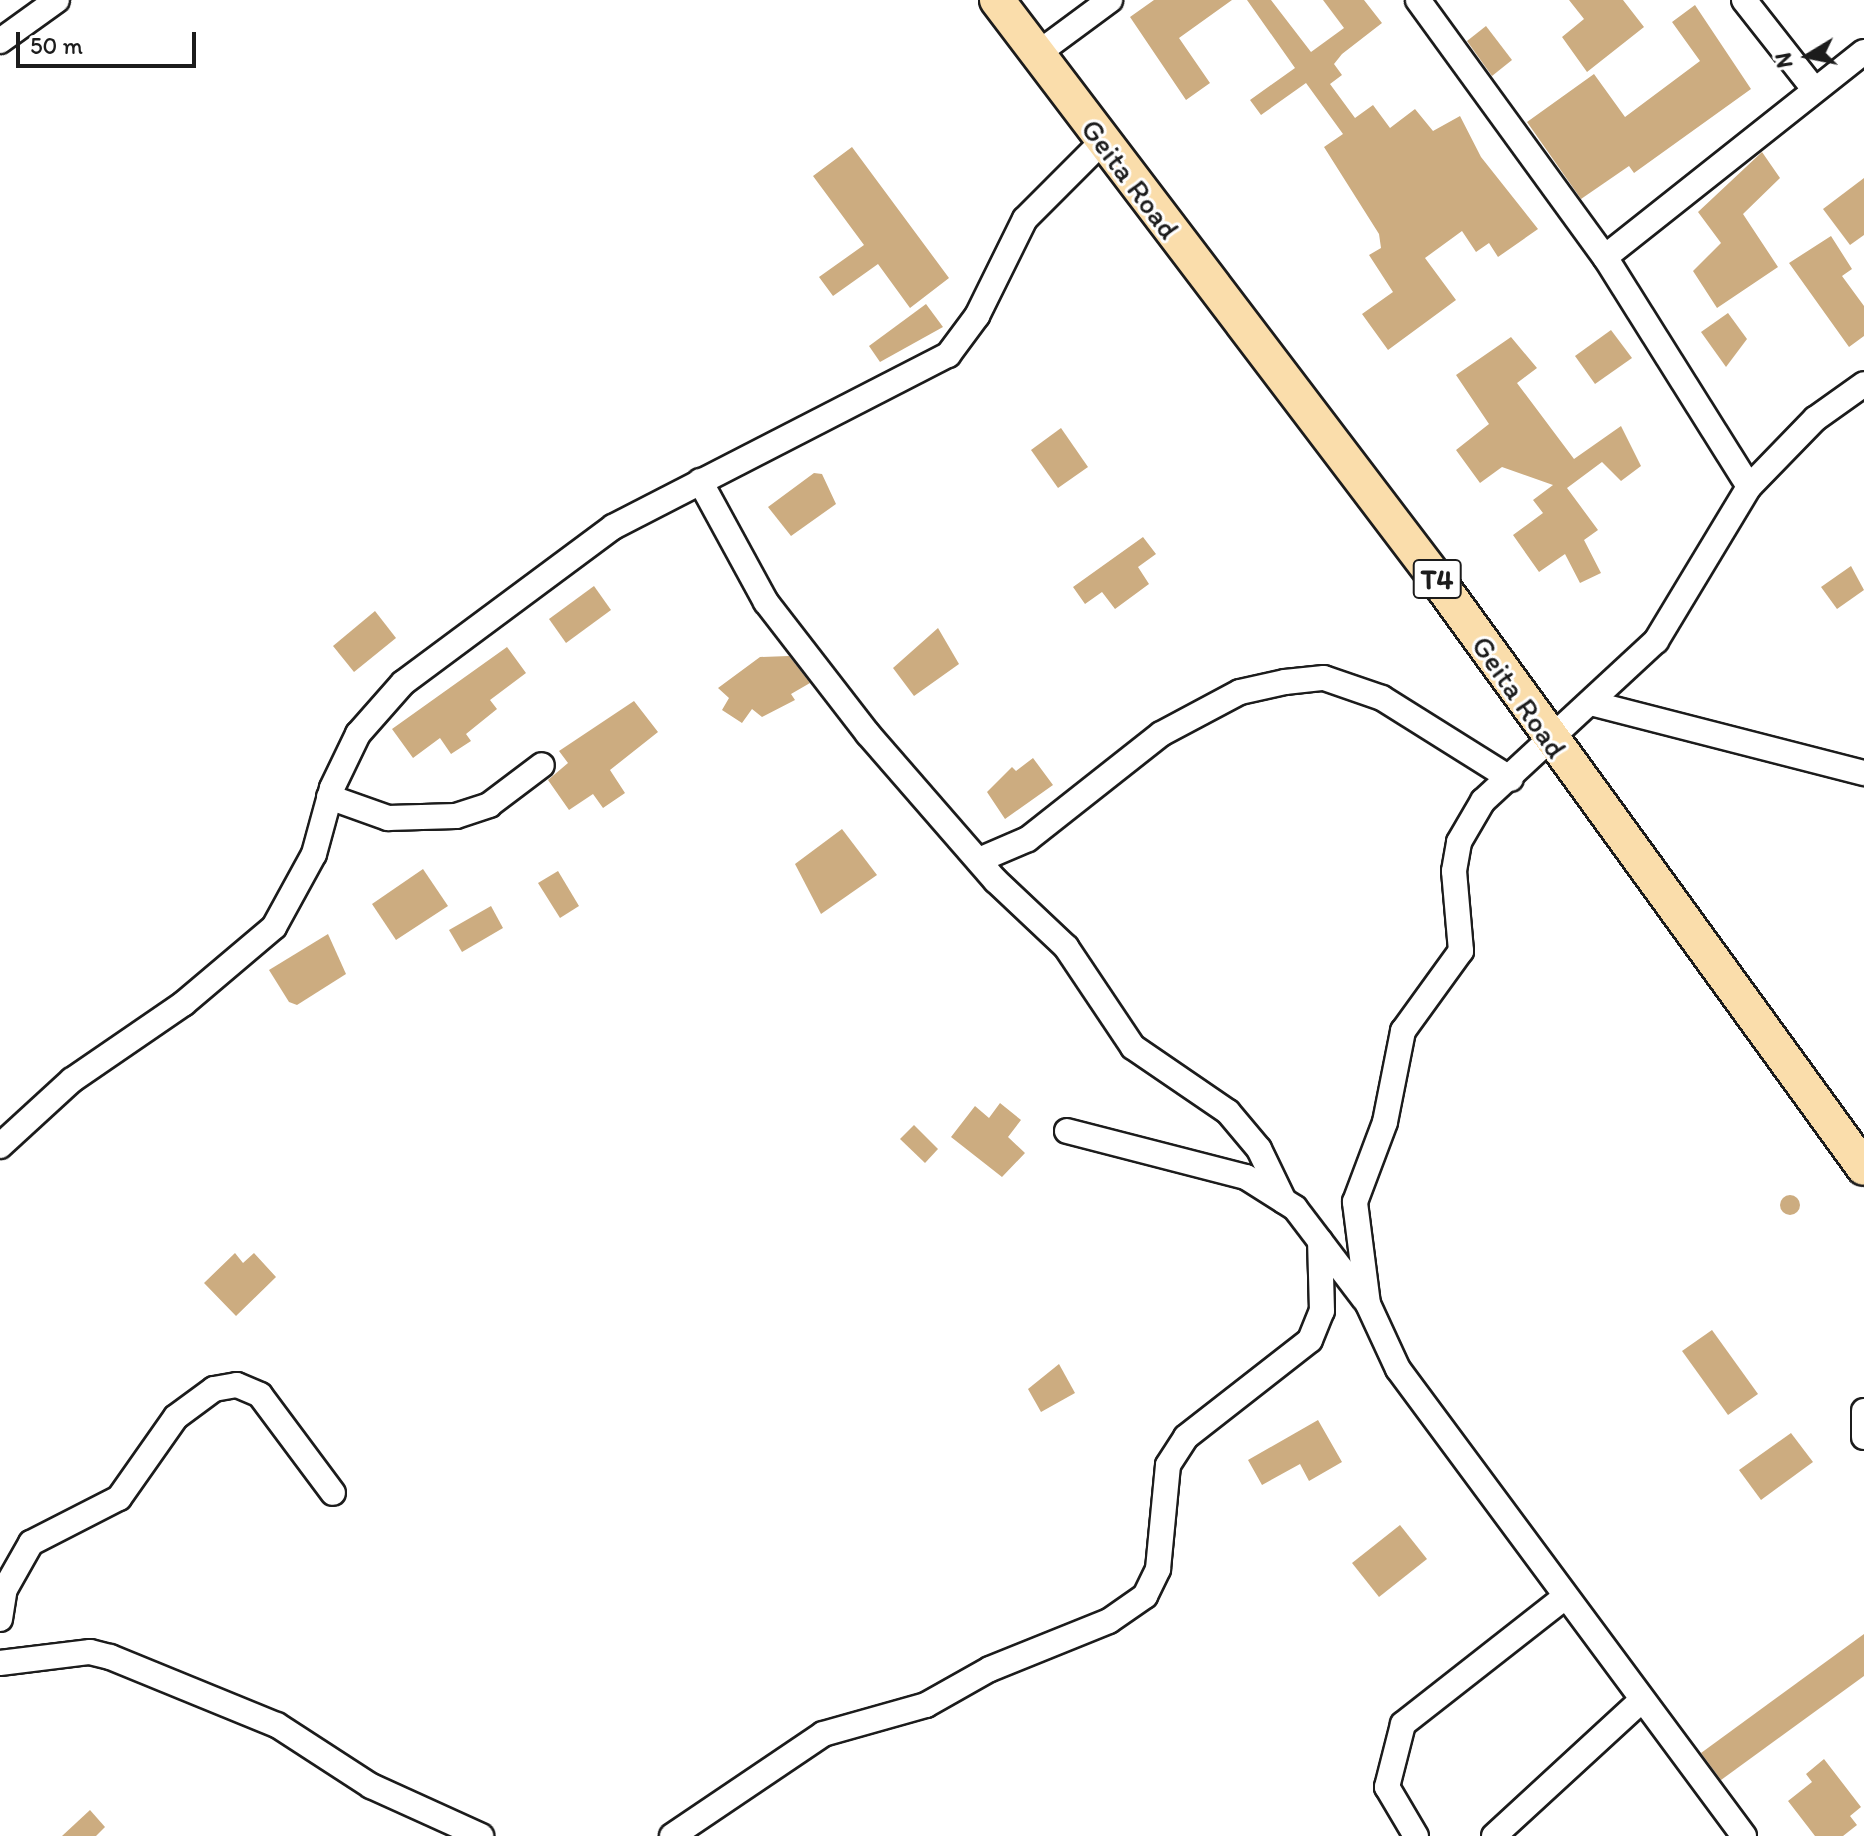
<!DOCTYPE html>
<html>
<head>
<meta charset="utf-8">
<style>
  body { margin:0 }
  #map { position:relative; width:1864px; height:1836px; overflow:hidden; background:#fff; font-family:Itim,sans-serif }
  div>[style] { position:absolute }
  .building>* { inset:0; background:#ccac80 }
  .round { border-radius:50% }
  .roads { filter:drop-shadow(2px 0 #1c1c1c) drop-shadow(-2px 0 #1c1c1c) drop-shadow(0 2px #1c1c1c) drop-shadow(0 -2px #1c1c1c) }
  .minor>* { height:24px; margin:-12px; padding:0 12px; transform-origin:12px; border-radius:12px; background:#fff }
  .highway>* { height:34px; margin:-17px; padding:0 17px; transform-origin:17px; border-radius:17px; background:#faddab }
  span { translate:-50% -50%; white-space:nowrap; text-align:center; line-height:1.15; -webkit-text-stroke:6px #fff; paint-order:stroke }
  .shield-label span { padding:2px 6px; background:#fff; border:2px solid; border-radius:6px; -webkit-text-stroke-width:0 }
  .shield-label { font-size:28px; color:#1c1c1c; font-weight:700 }
  .street-label { font-size:30px; color:#1c1c1c }
  .north { position:absolute; left:1768px; top:16px; width:80px; height:80px; -webkit-text-stroke:6px #fff; paint-order:stroke; rotate:260deg; font-size:22px; font-weight:700; line-height:32px; text-align:center; color:#1c1c1c }
  .north::after { content:''; display:block; margin:auto; width:28px; height:36px; background:#1c1c1c; clip-path:polygon(50% 0,100% 100%,50% 72%,0 100%) }
  .scale { position:absolute; left:16px; top:32px; width:180px; height:36px; box-sizing:border-box; border:4px solid #1c1c1c; border-top:0; padding-left:10px; font-size:24px; line-height:28px; white-space:nowrap; color:#1c1c1c; -webkit-text-stroke:6px #fff; paint-order:stroke }
</style>
</head>
<body>
<div id="map">
  <div class="building">
    <i style="clip-path:polygon(1154px 0,1232px 0,1179px 38px,1210px 83px,1186px 100px,1130px 17px)"></i>
    <i style="clip-path:polygon(1247px 0,1271px 0,1311px 52px,1344px 28px,1323px 0,1364px 0,1382px 23px,1342px 54px,1334px 64px,1342px 75px,1330px 84px,1355px 118px,1373px 105px,1390px 128px,1415px 109px,1433px 131px,1460px 116px,1481px 157px,1538px 229px,1498px 257px,1489px 243px,1476px 252px,1462px 231px,1425px 258px,1456px 300px,1388px 350px,1362px 314px,1393px 292px,1369px 255px,1381px 248px,1379px 234px,1324px 147px,1343px 134px,1306px 83px,1261px 115px,1250px 100px,1295px 68px)"></i>
    <i style="clip-path:polygon(1569px 0,1623px 0,1644px 27px,1587px 72px,1562px 37px,1584px 19px)"></i>
    <i style="clip-path:polygon(1695px 5px,1751px 89px,1634px 173px,1629px 166px,1581px 199px,1527px 122px,1594px 74px,1625px 117px,1700px 61px,1672px 22px)"></i>
    <i style="clip-path:polygon(1486px 26px,1512px 60px,1492px 76px,1467px 41px)"></i>
    <i style="clip-path:polygon(852px 147px,949px 278px,910px 308px,878px 264px,833px 296px,819px 277px,864px 245px,813px 176px)"></i>
    <i style="clip-path:polygon(1762px 152px,1780px 178px,1743px 214px,1778px 267px,1717px 308px,1693px 271px,1721px 243px,1698px 212px)"></i>
    <i style="clip-path:polygon(1864px 178px,1864px 235px,1850px 245px,1823px 209px)"></i>
    <i style="clip-path:polygon(1831px 236px,1852px 269px,1842px 276px,1864px 306px,1864px 336px,1849px 347px,1789px 263px)"></i>
    <i style="clip-path:polygon(926px 304px,943px 327px,880px 362px,869px 346px)"></i>
    <i style="clip-path:polygon(1728px 313px,1747px 339px,1726px 367px,1701px 332px)"></i>
    <i style="clip-path:polygon(1611px 330px,1632px 358px,1595px 384px,1575px 356px)"></i>
    <i style="clip-path:polygon(1511px 337px,1537px 368px,1517px 383px,1574px 459px,1621px 426px,1641px 466px,1621px 481px,1602px 462px,1567px 488px,1598px 530px,1584px 540px,1601px 573px,1580px 583px,1565px 554px,1539px 572px,1513px 535px,1543px 513px,1533px 500px,1553px 485px,1502px 467px,1480px 483px,1456px 450px,1489px 424px,1456px 375px)"></i>
    <i style="clip-path:polygon(1061px 428px,1088px 467px,1058px 488px,1031px 450px)"></i>
    <i style="clip-path:polygon(814px 473px,822px 474px,836px 504px,791px 536px,768px 507px)"></i>
    <i style="clip-path:polygon(1143px 537px,1156px 554px,1138px 567px,1149px 584px,1115px 609px,1102px 592px,1085px 604px,1073px 587px)"></i>
    <i style="clip-path:polygon(1851px 566px,1864px 590px,1837px 609px,1821px 587px)"></i>
    <i style="clip-path:polygon(594px 586px,611px 610px,566px 643px,549px 619px)"></i>
    <i style="clip-path:polygon(375px 611px,396px 638px,354px 672px,333px 646px)"></i>
    <i style="clip-path:polygon(938px 628px,959px 664px,914px 696px,893px 668px)"></i>
    <i style="clip-path:polygon(507px 647px,526px 673px,490px 700px,497px 709px,466px 734px,471px 741px,451px 754px,440px 738px,413px 758px,392px 729px)"></i>
    <i style="clip-path:polygon(789px 656px,810px 683px,791px 694px,795px 700px,762px 717px,752px 709px,742px 723px,722px 710px,729px 698px,718px 688px,760px 657px)"></i>
    <i style="clip-path:polygon(634px 701px,658px 732px,610px 770px,625px 793px,603px 808px,593px 794px,569px 810px,548px 780px,568px 763px,559px 751px)"></i>
    <i style="clip-path:polygon(1033px 758px,1053px 785px,1005px 819px,987px 792px,1012px 767px,1016px 771px)"></i>
    <i style="clip-path:polygon(842px 829px,877px 875px,821px 914px,795px 864px)"></i>
    <i style="clip-path:polygon(423px 869px,448px 906px,396px 940px,372px 904px)"></i>
    <i style="clip-path:polygon(558px 871px,579px 906px,560px 918px,538px 883px)"></i>
    <i style="clip-path:polygon(491px 906px,503px 928px,462px 952px,449px 930px)"></i>
    <i style="clip-path:polygon(328px 934px,346px 974px,297px 1005px,289px 1002px,269px 970px)"></i>
    <i style="clip-path:polygon(1000px 1103px,1021px 1120px,1008px 1137px,1025px 1153px,1002px 1177px,951px 1137px,975px 1106px,989px 1118px)"></i>
    <i style="clip-path:polygon(914px 1125px,938px 1149px,925px 1163px,900px 1139px)"></i>
    <i class="round" style="left:1780px;top:1195px;width:20px;height:20px"></i>
    <i style="clip-path:polygon(235px 1253px,243px 1263px,254px 1253px,276px 1277px,236px 1316px,204px 1283px)"></i>
    <i style="clip-path:polygon(1712px 1330px,1758px 1394px,1728px 1415px,1682px 1351px)"></i>
    <i style="clip-path:polygon(1059px 1364px,1075px 1393px,1041px 1412px,1028px 1389px)"></i>
    <i style="clip-path:polygon(1318px 1420px,1342px 1462px,1309px 1481px,1300px 1464px,1262px 1485px,1248px 1460px)"></i>
    <i style="clip-path:polygon(1791px 1433px,1813px 1462px,1761px 1500px,1739px 1470px)"></i>
    <i style="clip-path:polygon(1400px 1525px,1427px 1559px,1379px 1597px,1352px 1563px)"></i>
    <i style="clip-path:polygon(1864px 1634px,1864px 1676px,1721px 1780px,1701px 1753px)"></i>
    <i style="clip-path:polygon(1824px 1759px,1861px 1807px,1850px 1816px,1857px 1825px,1843px 1836px,1815px 1836px,1788px 1801px,1812px 1782px,1806px 1774px)"></i>
    <i style="clip-path:polygon(90px 1810px,105px 1827px,96px 1836px,62px 1836px)"></i>
  </div>
  <div class="roads">
    <div class="minor">
      <i style="left:1418px;top:0;width:318px;rotate:54deg"></i>
      <i style="left:1605px;top:257px;width:271px;rotate:57.9deg"></i>
      <i style="left:1744px;top:0;width:113px;rotate:51.8deg"></i>
      <i style="left:0;top:41px;width:70px;rotate:-35.7deg"></i>
      <i style="left:1037px;top:54px;width:91px;rotate:-36.5deg"></i>
      <i style="left:1605px;top:257px;width:330px;rotate:-38.4deg"></i>
      <i style="left:700px;top:481px;width:138px;rotate:61.4deg"></i>
      <i style="left:766px;top:602px;width:167px;rotate:52.3deg"></i>
      <i style="left:868px;top:734px;width:194px;rotate:49deg"></i>
      <i style="left:995px;top:880px;width:98px;rotate:43.3deg"></i>
      <i style="left:1066px;top:947px;width:120px;rotate:56.2deg"></i>
      <i style="left:1133px;top:1047px;width:115px;rotate:34.4deg"></i>
      <i style="left:1228px;top:1112px;width:48px;rotate:50deg"></i>
      <i style="left:1259px;top:1149px;width:58px;rotate:64.3deg"></i>
      <i style="left:1595px;top:704px;width:278px;rotate:14.4deg"></i>
      <i style="left:329px;top:797px;width:63px;rotate:19.6deg"></i>
      <i style="left:388px;top:818px;width:68px;rotate:-1.7deg"></i>
      <i style="left:456px;top:816px;width:35px;rotate:-18deg"></i>
      <i style="left:489px;top:805px;width:66px;rotate:-37deg"></i>
      <i style="left:979px;top:860px;width:53px;rotate:-23.2deg"></i>
      <i style="left:1028px;top:839px;width:169px;rotate:-38.3deg"></i>
      <i style="left:1161px;top:734px;width:89px;rotate:-28deg"></i>
      <i style="left:1240px;top:692px;width:46px;rotate:-12.5deg"></i>
      <i style="left:1285px;top:682px;width:39px;rotate:-6deg"></i>
      <i style="left:1324px;top:678px;width:61px;rotate:19deg"></i>
      <i style="left:1382px;top:698px;width:152px;rotate:32.1deg"></i>
      <i style="left:1067px;top:1131px;width:185px;rotate:14.4deg"></i>
      <i style="left:1246px;top:1177px;width:58px;rotate:32.3deg"></i>
      <i style="left:1295px;top:1208px;width:114px;rotate:52.8deg"></i>
      <i style="left:0;top:1146px;width:98px;rotate:-42.5deg"></i>
      <i style="left:72px;top:1080px;width:135px;rotate:-34.4deg"></i>
      <i style="left:183px;top:1004px;width:119px;rotate:-40.2deg"></i>
      <i style="left:274px;top:927px;width:83px;rotate:-61.3deg"></i>
      <i style="left:314px;top:854px;width:68px;rotate:-74.7deg"></i>
      <i style="left:332px;top:788px;width:60px;rotate:-64.3deg"></i>
      <i style="left:358px;top:734px;width:68px;rotate:-48.6deg"></i>
      <i style="left:403px;top:683px;width:262px;rotate:-36.6deg"></i>
      <i style="left:613px;top:527px;width:377px;rotate:-27.2deg"></i>
      <i style="left:948px;top:355px;width:49px;rotate:-53.4deg"></i>
      <i style="left:977px;top:316px;width:108px;rotate:-63.7deg"></i>
      <i style="left:1025px;top:219px;width:107px;rotate:-45deg"></i>
      <i style="left:1864px;top:1411px;width:26px;rotate:90deg"></i>
      <i style="left:0;top:1619px;width:30px;rotate:-81deg"></i>
      <i style="left:5px;top:1589px;width:53px;rotate:-60.5deg"></i>
      <i style="left:31px;top:1543px;width:99px;rotate:-27.1deg"></i>
      <i style="left:119px;top:1498px;width:99px;rotate:-54.9deg"></i>
      <i style="left:176px;top:1417px;width:47px;rotate:-36.4deg"></i>
      <i style="left:214px;top:1389px;width:23px;rotate:-10deg"></i>
      <i style="left:237px;top:1385px;width:25px;rotate:23deg"></i>
      <i style="left:260px;top:1395px;width:122px;rotate:53.3deg"></i>
      <i style="left:0;top:1663px;width:91px;rotate:-7deg"></i>
      <i style="left:90px;top:1652px;width:21px;rotate:14deg"></i>
      <i style="left:110px;top:1657px;width:180px;rotate:22.2deg"></i>
      <i style="left:277px;top:1725px;width:112px;rotate:33deg"></i>
      <i style="left:371px;top:1786px;width:121px;rotate:24.4deg"></i>
      <i style="left:672px;top:1836px;width:182px;rotate:-34deg"></i>
      <i style="left:823px;top:1734px;width:107px;rotate:-15.7deg"></i>
      <i style="left:926px;top:1705px;width:73px;rotate:-29.4deg"></i>
      <i style="left:990px;top:1669px;width:128px;rotate:-22deg"></i>
      <i style="left:1109px;top:1621px;width:44px;rotate:-34.8deg"></i>
      <i style="left:1145px;top:1596px;width:30px;rotate:-64deg"></i>
      <i style="left:1158px;top:1569px;width:104px;rotate:-84.5deg"></i>
      <i style="left:1168px;top:1465px;width:33px;rotate:-57deg"></i>
      <i style="left:1186px;top:1437px;width:157px;rotate:-38deg"></i>
      <i style="left:1310px;top:1340px;width:31px;rotate:-68deg"></i>
      <i style="left:1322px;top:1311px;width:70px;rotate:-91.6deg"></i>
      <i style="left:1416px;top:1836px;width:57px;rotate:-120.6deg"></i>
      <i style="left:1387px;top:1787px;width:65px;rotate:-75.7deg"></i>
      <i style="left:1403px;top:1724px;width:206px;rotate:-38.1deg"></i>
      <i style="left:1494px;top:1836px;width:201px;rotate:-42.6deg"></i>
      <i style="left:1744px;top:1836px;width:581px;rotate:-126.53deg"></i>
      <i style="left:1398px;top:1369px;width:72px;rotate:-114.8deg"></i>
      <i style="left:1368px;top:1304px;width:103px;rotate:-97.3deg"></i>
      <i style="left:1355px;top:1202px;width:85px;rotate:-69.4deg"></i>
      <i style="left:1385px;top:1122px;width:93px;rotate:-78.8deg"></i>
      <i style="left:1403px;top:1031px;width:99px;rotate:-54.1deg"></i>
      <i style="left:1461px;top:951px;width:80px;rotate:-95deg"></i>
      <i style="left:1454px;top:871px;width:29px;rotate:-80deg"></i>
      <i style="left:1459px;top:842px;width:48px;rotate:-59.7deg"></i>
      <i style="left:1483px;top:801px;width:236px;rotate:-42.8deg"></i>
      <i style="left:1656px;top:641px;width:180px;rotate:-58.9deg"></i>
      <i style="left:1749px;top:487px;width:95px;rotate:-45.9deg"></i>
      <i style="left:1815px;top:419px;width:60px;rotate:-35.5deg"></i>
    </div>
    <div class="highway">
      <i style="left:997px;top:0;width:739px;rotate:52.8deg"></i>
      <i style="left:1444px;top:589px;width:715px;rotate:54.04deg"></i>
    </div>
  </div>
  <div class="shield-label">
    <span style="left:1437px;top:579px">T4</span>
  </div>
  <div class="street-label">
    <span style="left:1130px;top:179px;rotate:53deg">Geita Road</span>
    <span style="left:1519px;top:697px;rotate:55deg">Geita Road</span>
  </div>
  <div class="north">N</div>
  <div class="scale">50 m</div>
</div>
</body>
</html>
